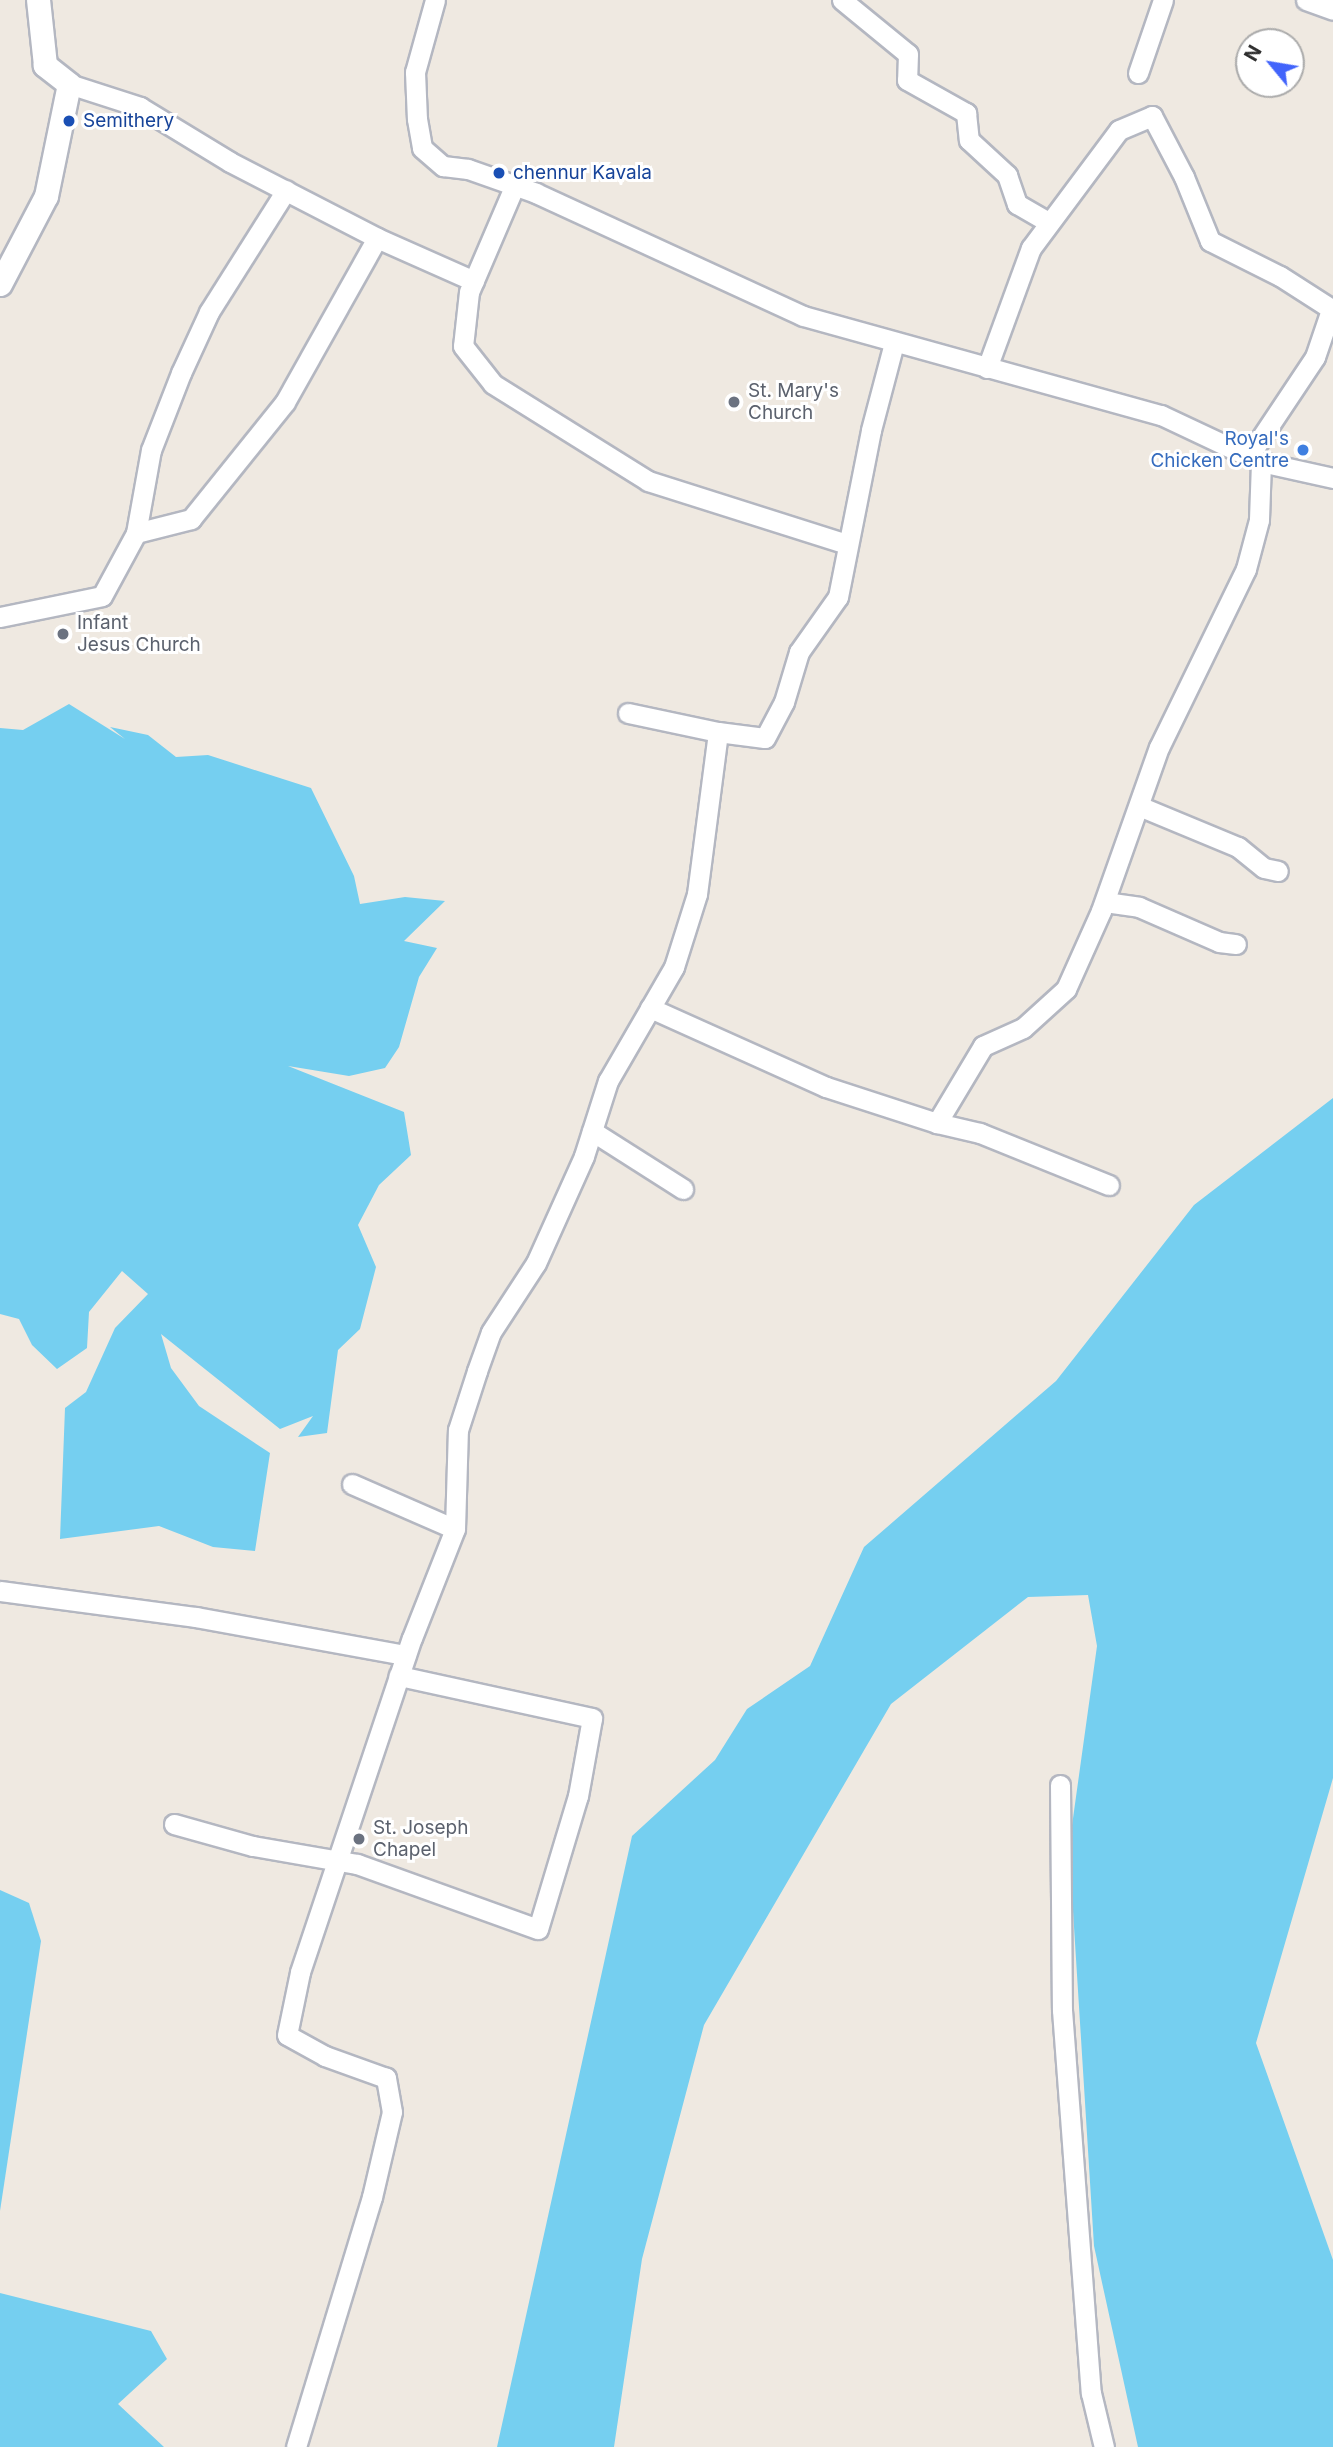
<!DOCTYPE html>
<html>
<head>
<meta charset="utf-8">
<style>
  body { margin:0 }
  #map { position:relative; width:1333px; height:2447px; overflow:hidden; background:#efe9e1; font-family:Inter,sans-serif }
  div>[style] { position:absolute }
  .water>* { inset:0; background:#75cff0 }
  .roads { filter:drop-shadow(2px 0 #b4b7c1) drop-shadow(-2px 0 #b4b7c1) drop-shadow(0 2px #b4b7c1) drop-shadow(0 -2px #b4b7c1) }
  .minor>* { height:19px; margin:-9.5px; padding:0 9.5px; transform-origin:9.5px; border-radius:9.5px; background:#fff }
  .tertiary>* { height:23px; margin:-11.5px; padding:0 11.5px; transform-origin:11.5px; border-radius:11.5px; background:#fff }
  .dots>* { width:19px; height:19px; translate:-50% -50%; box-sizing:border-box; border:4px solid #fff; border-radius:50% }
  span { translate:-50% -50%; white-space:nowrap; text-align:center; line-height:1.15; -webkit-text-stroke:6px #fff; paint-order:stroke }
  .transit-label { font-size:19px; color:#164399 }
  .left { translate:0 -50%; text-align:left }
  .worship-label { font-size:19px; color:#5b616d }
  .shop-label { font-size:19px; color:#366cbe }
  .right { translate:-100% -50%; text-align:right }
  .north { position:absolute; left:1235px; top:28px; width:70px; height:70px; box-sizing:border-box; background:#fff; border:2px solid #ababab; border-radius:50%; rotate:300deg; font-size:19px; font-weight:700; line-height:28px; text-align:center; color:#2e2e2e }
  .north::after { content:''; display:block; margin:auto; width:24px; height:32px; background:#4264fb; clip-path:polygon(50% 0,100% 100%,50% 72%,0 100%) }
</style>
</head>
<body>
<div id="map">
  <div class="water">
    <i style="clip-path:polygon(69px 704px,125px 739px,110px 727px,148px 735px,176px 757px,208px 755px,311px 788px,354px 876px,360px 904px,405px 897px,445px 901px,404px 941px,437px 948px,419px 977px,399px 1047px,385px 1068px,349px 1076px,288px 1066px,404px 1112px,411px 1155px,379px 1185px,358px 1225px,376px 1267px,360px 1329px,338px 1350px,327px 1433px,298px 1437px,313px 1416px,280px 1429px,161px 1334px,171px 1368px,199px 1406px,270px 1453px,255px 1551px,213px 1547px,159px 1526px,60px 1539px,65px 1408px,86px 1392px,115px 1328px,148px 1294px,122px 1271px,89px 1312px,87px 1348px,57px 1369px,32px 1345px,19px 1319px,0 1314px,0 728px,23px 730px)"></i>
    <i style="clip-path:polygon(1333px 1098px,1333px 1778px,1256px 2043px,1333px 2260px,1333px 2447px,1138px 2447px,1094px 2246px,1069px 1847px,1097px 1646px,1088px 1595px,1028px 1597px,891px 1704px,704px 2025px,642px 2259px,614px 2447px,497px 2447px,632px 1836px,715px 1760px,747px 1709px,810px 1666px,864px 1547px,1056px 1381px,1194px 1205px)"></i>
    <i style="clip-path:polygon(0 1890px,29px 1903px,41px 1941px,0 2211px)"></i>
    <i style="clip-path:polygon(0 2293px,151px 2331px,167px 2359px,118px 2404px,164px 2447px,0 2447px)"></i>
  </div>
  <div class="roads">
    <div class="minor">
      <i style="left:435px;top:0;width:75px;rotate:105.5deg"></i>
      <i style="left:415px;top:72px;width:47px;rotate:87.6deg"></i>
      <i style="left:417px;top:119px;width:29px;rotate:80deg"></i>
      <i style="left:422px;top:148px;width:28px;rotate:41deg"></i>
      <i style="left:443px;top:166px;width:25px;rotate:7deg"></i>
      <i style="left:468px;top:169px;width:72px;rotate:19.4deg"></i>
      <i style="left:536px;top:193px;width:294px;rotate:24.7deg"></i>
      <i style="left:803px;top:316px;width:371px;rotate:15.5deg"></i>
      <i style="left:1161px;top:415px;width:110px;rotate:25.2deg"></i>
      <i style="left:1261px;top:462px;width:58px;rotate:92deg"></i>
      <i style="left:1259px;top:520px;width:51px;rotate:104.9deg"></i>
      <i style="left:1246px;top:569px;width:198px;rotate:116deg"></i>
      <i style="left:1159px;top:747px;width:174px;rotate:109.5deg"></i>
      <i style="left:1101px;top:911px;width:85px;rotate:114.2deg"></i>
      <i style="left:1066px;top:989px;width:58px;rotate:137.8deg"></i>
      <i style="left:1023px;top:1028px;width:44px;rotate:155.8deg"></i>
      <i style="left:983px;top:1046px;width:90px;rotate:120.9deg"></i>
      <i style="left:937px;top:1123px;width:117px;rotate:-162deg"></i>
      <i style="left:826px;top:1087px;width:193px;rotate:-155.8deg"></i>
      <i style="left:842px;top:0;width:85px;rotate:39.3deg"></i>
      <i style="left:908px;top:54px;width:26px;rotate:92deg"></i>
      <i style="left:907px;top:80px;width:68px;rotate:29.2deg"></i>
      <i style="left:966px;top:113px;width:27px;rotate:84deg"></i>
      <i style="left:969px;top:140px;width:52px;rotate:42.6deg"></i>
      <i style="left:1007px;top:175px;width:31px;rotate:71deg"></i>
      <i style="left:1017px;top:204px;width:36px;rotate:30deg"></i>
      <i style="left:1306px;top:0;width:29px;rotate:20deg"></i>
      <i style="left:1138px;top:73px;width:77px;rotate:-71.1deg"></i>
      <i style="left:69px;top:84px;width:75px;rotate:17.9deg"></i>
      <i style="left:140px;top:107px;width:105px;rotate:31.4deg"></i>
      <i style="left:230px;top:162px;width:165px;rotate:27.3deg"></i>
      <i style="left:377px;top:238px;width:106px;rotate:23.9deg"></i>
      <i style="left:514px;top:187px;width:114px;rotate:113.2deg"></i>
      <i style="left:469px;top:292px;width:54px;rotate:96.3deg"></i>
      <i style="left:463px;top:346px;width:48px;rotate:51.7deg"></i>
      <i style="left:493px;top:384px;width:183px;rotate:32deg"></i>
      <i style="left:648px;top:481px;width:209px;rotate:17.6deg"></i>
      <i style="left:987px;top:368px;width:128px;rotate:-69.9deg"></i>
      <i style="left:1031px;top:248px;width:147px;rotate:-53.3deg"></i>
      <i style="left:1119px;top:130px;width:36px;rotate:-23deg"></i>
      <i style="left:1152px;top:116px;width:69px;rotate:62.3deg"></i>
      <i style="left:1184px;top:177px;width:69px;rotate:67.9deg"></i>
      <i style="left:1210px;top:241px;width:78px;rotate:26.6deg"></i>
      <i style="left:1280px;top:276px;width:63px;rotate:32.7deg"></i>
      <i style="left:1249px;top:456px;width:119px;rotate:-56.3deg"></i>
      <i style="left:1315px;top:357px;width:50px;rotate:-71.2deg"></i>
      <i style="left:1261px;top:462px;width:74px;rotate:12.5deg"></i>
      <i style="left:136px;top:533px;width:84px;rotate:-79.8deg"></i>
      <i style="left:151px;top:450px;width:83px;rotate:-68.7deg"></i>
      <i style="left:181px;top:373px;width:67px;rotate:-65.3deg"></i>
      <i style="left:209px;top:312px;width:144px;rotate:-57.7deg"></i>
      <i style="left:0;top:617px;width:104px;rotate:-11.6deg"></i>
      <i style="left:102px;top:596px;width:72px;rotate:-61.6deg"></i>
      <i style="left:136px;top:533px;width:57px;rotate:-14.3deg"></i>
      <i style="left:191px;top:519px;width:150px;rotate:-51.2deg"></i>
      <i style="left:285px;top:402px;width:188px;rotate:-60.7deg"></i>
      <i style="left:628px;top:713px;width:92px;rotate:11.9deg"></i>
      <i style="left:1139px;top:806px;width:107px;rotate:22.5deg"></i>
      <i style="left:1238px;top:847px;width:33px;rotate:39deg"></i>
      <i style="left:1264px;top:868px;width:14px;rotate:12deg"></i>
      <i style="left:1105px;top:902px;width:34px;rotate:8deg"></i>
      <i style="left:1139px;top:907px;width:87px;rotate:23.6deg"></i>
      <i style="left:1219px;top:942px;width:17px;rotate:7deg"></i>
      <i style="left:937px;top:1123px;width:44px;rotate:13.1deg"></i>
      <i style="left:980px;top:1133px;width:139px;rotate:22deg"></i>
      <i style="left:592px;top:1131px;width:108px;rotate:32.5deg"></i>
      <i style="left:352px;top:1484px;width:112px;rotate:23.6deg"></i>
      <i style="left:0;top:1591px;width:198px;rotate:7.6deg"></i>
      <i style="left:196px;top:1617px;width:213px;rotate:10.3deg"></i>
      <i style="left:1060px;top:1785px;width:225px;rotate:89.5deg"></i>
      <i style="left:1062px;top:2010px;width:384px;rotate:85.7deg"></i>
      <i style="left:1091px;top:2393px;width:56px;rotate:76.5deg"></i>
      <i style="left:174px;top:1824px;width:82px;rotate:15.6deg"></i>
      <i style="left:253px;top:1846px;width:106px;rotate:9.8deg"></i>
      <i style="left:357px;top:1864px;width:192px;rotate:19.8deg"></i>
      <i style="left:538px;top:1929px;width:139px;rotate:-73.3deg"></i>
      <i style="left:578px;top:1796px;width:79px;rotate:-79.8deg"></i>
      <i style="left:592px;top:1718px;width:198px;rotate:-167.7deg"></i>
      <i style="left:296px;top:2447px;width:261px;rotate:-73.1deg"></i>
      <i style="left:372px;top:2197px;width:87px;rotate:-76.8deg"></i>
      <i style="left:392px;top:2112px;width:35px;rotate:-100deg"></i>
      <i style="left:386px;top:2078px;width:65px;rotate:-160.2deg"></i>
      <i style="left:325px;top:2056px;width:43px;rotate:-151.1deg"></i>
      <i style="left:287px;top:2035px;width:64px;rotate:-78.3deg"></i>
      <i style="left:300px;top:1972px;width:352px;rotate:-71.5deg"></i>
      <i style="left:412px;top:1638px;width:117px;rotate:-68.5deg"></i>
      <i style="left:455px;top:1529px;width:99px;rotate:-88.3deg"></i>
      <i style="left:458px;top:1430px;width:62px;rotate:-72.1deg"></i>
      <i style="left:477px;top:1371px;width:41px;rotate:-70.3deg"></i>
      <i style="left:491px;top:1332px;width:82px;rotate:-56.9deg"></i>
      <i style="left:536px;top:1263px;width:117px;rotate:-65.8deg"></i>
      <i style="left:584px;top:1156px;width:79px;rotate:-72.3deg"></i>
      <i style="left:608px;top:1081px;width:132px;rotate:-59.9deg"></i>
      <i style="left:674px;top:967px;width:77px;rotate:-72.5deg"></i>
      <i style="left:697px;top:894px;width:163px;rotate:-82.6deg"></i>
      <i style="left:718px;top:732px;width:47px;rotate:7.3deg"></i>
      <i style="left:765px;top:738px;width:41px;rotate:-62.2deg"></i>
      <i style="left:784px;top:702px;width:52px;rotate:-73.3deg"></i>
      <i style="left:799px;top:652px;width:67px;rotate:-54.7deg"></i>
      <i style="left:838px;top:597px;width:170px;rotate:-78.8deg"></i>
      <i style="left:871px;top:430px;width:90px;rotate:-75.2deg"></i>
    </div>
    <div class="tertiary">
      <i style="left:0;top:284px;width:99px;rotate:-62.4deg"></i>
      <i style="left:46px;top:196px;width:114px;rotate:-78.4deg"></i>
      <i style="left:69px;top:84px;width:31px;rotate:-142deg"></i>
      <i style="left:45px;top:65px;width:65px;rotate:-96.1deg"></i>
    </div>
  </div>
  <div class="dots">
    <i style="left:69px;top:121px;background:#1a4fb4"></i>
    <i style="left:499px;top:173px;background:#1a4fb4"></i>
    <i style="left:734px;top:402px;background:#6b7280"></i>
    <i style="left:1303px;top:450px;background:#3f7fe0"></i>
    <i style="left:63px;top:634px;background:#6b7280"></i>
    <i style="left:359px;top:1839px;background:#6b7280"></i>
  </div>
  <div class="transit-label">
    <span class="left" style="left:83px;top:121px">Semithery</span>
    <span class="left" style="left:513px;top:173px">chennur Kavala</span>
  </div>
  <div class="worship-label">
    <span class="left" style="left:748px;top:402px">St. Mary's<br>Church</span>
    <span class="left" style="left:77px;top:634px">Infant<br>Jesus Church</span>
    <span class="left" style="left:373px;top:1839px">St. Joseph<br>Chapel</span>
  </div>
  <div class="shop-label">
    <span class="right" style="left:1289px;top:450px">Royal's<br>Chicken Centre</span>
  </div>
  <div class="north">N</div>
</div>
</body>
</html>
